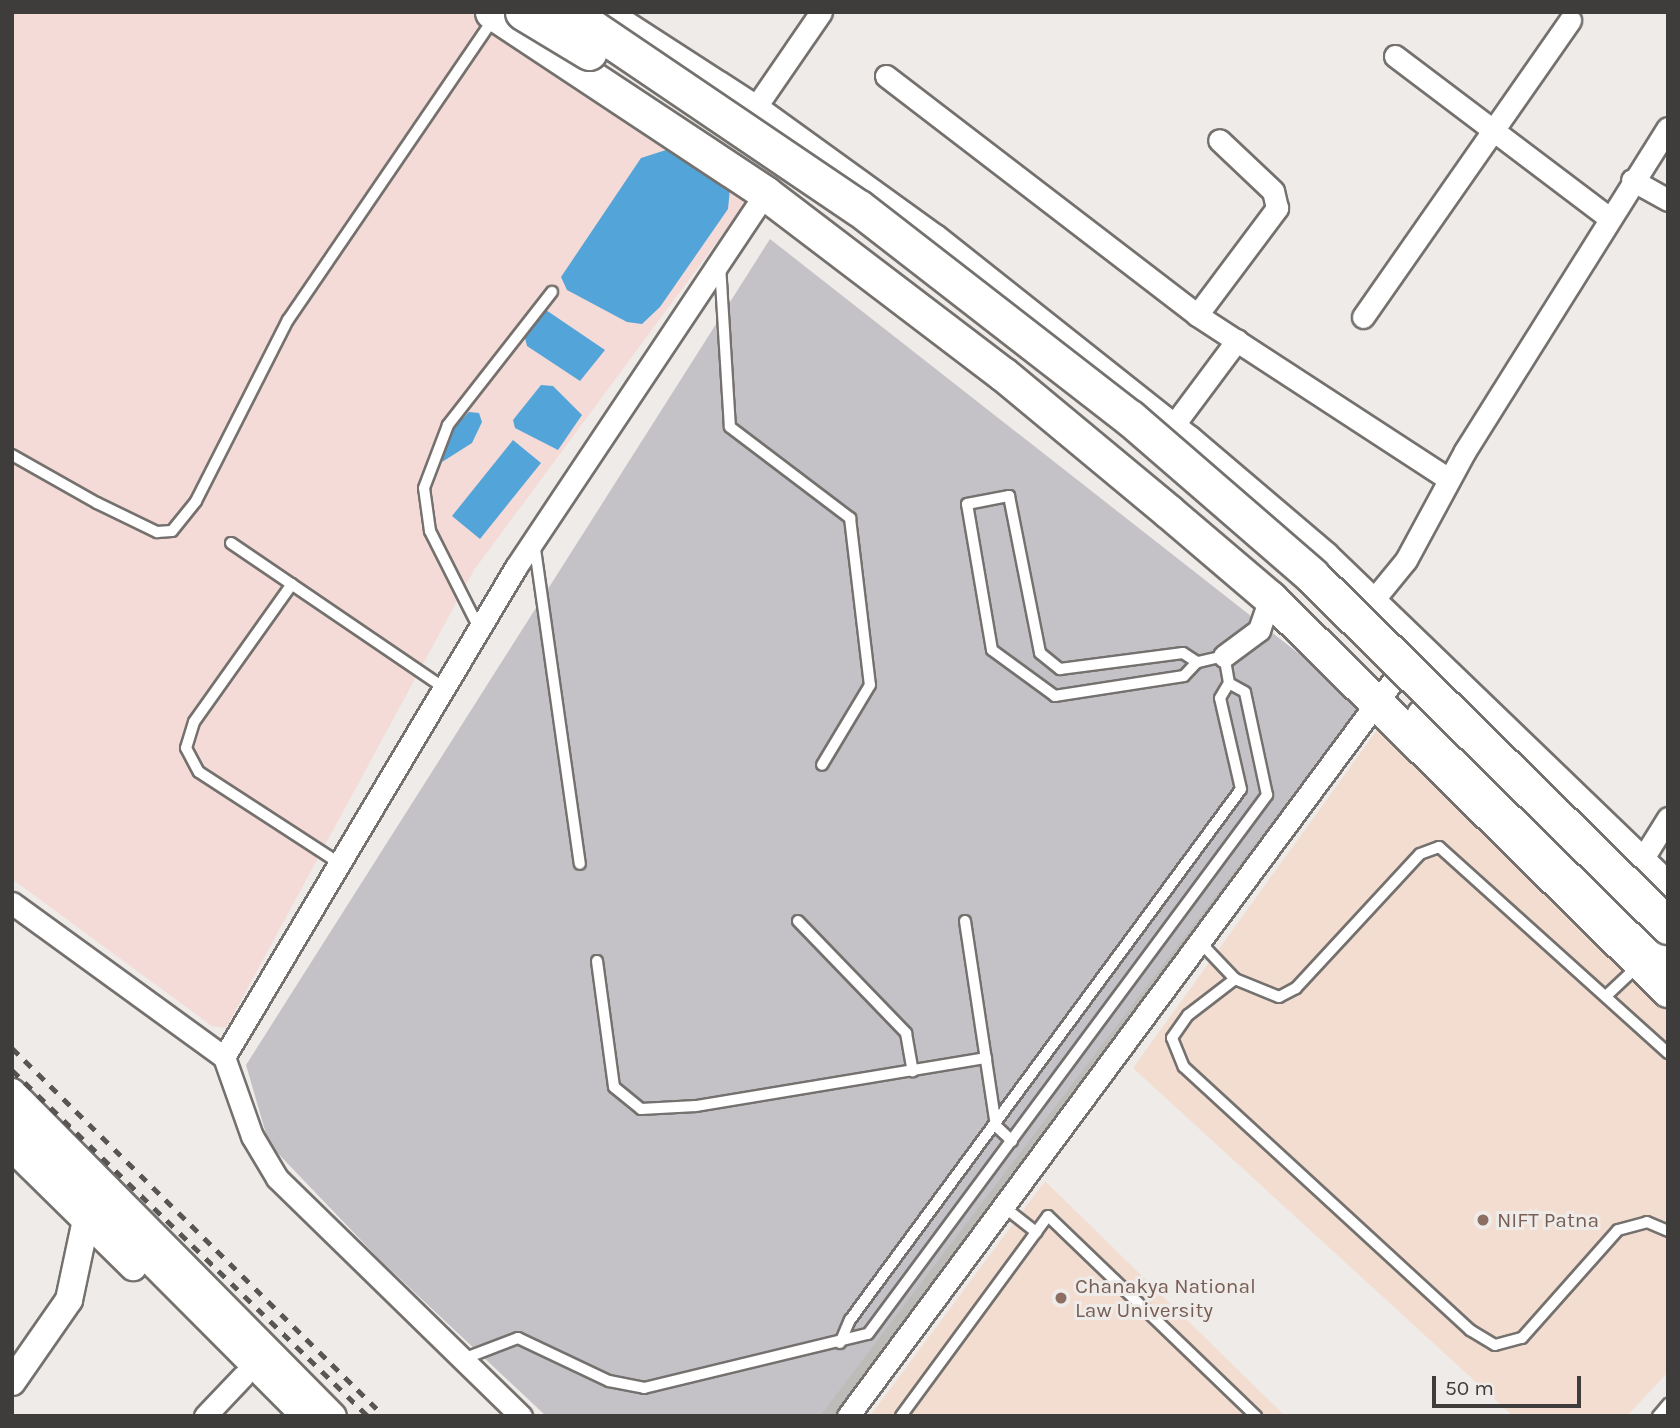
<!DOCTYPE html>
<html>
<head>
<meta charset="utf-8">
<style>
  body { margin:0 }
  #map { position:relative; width:1680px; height:1428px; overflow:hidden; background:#eeebe8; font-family:Karla,sans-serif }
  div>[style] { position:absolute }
  .industrial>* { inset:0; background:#f5dbd7 }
  .education>* { inset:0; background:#f3ddd1 }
  .water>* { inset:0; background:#53a4d8 }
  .shadow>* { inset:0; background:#0003 }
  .building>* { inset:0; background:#c4c2c6 }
  .roads { filter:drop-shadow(2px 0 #74716e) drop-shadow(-2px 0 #74716e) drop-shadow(0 2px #74716e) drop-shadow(0 -2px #74716e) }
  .service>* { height:10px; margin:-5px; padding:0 5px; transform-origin:5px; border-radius:5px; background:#fff }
  .minor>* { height:21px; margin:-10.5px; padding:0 10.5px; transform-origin:10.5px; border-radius:10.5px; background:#fff }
  .tertiary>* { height:26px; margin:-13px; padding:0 13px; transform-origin:13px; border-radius:13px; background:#fff }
  .primary>* { height:33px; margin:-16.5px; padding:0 16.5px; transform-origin:16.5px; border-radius:16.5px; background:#fff }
  .trunk>* { height:35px; margin:-17.5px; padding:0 17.5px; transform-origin:17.5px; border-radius:17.5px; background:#fff }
  .rail>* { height:5px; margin-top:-2.5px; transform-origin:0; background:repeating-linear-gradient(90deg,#575654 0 9px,transparent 0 18px) }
  .bridges { filter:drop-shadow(2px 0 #74716e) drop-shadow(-2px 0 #74716e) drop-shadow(0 2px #74716e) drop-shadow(0 -2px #74716e) }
  .trunk-bridge>* { height:35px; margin:-17.5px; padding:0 17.5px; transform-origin:17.5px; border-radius:17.5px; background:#fff }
  .dots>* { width:19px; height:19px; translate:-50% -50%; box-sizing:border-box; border:4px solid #eeebe8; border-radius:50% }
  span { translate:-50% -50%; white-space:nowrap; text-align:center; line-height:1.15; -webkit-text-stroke:6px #eeebe8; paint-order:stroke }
  .education-label { font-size:21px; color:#785e54 }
  .left { translate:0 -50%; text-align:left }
  .frame { position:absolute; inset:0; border:14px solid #3e3d3b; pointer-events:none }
  .scale { position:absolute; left:1432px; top:1376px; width:149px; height:32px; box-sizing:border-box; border:4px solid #3e3d3b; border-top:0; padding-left:9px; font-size:21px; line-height:24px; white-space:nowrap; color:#3e3d3b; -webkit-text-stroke:5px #eeebe8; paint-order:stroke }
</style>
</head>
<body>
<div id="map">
  <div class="industrial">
    <i style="clip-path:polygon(12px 12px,483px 12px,754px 192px,474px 570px,226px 1028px,212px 1026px,12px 879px)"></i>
  </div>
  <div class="education">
    <i style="clip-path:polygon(1377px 730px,1668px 1013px,1668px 1372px,1627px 1416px,1513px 1416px,1133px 1068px)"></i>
    <i style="clip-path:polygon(1045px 1181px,1285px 1416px,870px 1416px)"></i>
  </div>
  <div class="water">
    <i style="clip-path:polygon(666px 150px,718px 173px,730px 189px,728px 209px,660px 307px,642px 324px,627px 322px,567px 290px,561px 277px,641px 158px)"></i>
    <i style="clip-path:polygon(543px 308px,605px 350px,580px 381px,527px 346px,524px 334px)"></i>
    <i style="clip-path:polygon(541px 385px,553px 386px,582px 415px,558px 450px,515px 428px,513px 420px)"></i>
    <i style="clip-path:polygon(469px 412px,479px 413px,482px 422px,472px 443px,442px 462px,447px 434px)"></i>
    <i style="clip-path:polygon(513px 440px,541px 463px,480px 539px,452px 516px)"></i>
  </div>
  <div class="shadow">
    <i style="clip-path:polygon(1361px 704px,1373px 716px,841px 1416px,548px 1416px)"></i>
  </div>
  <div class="building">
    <i style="clip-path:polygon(770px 239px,1362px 703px,820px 1416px,546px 1416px,378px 1258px,269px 1144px,246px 1065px)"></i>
  </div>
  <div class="roads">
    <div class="service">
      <i style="left:720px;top:265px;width:162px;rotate:86.5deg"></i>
      <i style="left:730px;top:427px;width:151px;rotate:37.2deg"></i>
      <i style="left:850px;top:518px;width:168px;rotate:83.2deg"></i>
      <i style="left:870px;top:685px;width:93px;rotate:121deg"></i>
      <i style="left:12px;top:455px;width:98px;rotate:29.5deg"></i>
      <i style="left:97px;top:503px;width:67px;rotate:25.8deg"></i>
      <i style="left:157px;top:532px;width:15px;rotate:-4deg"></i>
      <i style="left:172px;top:531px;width:38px;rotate:-51deg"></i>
      <i style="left:196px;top:501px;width:203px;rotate:-63.1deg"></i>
      <i style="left:288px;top:320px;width:367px;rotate:-55.7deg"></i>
      <i style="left:534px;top:542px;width:325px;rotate:81.9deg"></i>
      <i style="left:231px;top:543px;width:258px;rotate:34.2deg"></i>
      <i style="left:292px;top:584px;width:169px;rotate:125.4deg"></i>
      <i style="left:194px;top:722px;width:27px;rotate:107deg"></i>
      <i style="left:186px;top:748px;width:27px;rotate:62deg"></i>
      <i style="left:199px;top:772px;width:167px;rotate:33deg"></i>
      <i style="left:479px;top:628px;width:109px;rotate:-116.8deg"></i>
      <i style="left:430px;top:531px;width:43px;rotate:-97.9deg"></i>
      <i style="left:424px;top:488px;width:67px;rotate:-69.1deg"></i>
      <i style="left:448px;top:425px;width:169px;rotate:-52deg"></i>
      <i style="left:798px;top:921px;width:156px;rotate:46deg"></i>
      <i style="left:906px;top:1033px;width:39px;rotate:80deg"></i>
      <i style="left:965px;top:921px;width:207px;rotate:81.4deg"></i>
      <i style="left:996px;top:1126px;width:22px;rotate:43deg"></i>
      <i style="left:1198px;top:940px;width:54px;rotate:46.5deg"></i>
      <i style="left:597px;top:961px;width:127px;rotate:82.3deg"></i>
      <i style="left:614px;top:1087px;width:35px;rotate:39deg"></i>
      <i style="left:641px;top:1109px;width:55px;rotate:-3.1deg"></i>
      <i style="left:696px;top:1106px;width:294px;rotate:-9.4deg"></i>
      <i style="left:1606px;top:996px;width:44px;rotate:-43.2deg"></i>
      <i style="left:1668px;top:1053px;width:308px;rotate:-138deg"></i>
      <i style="left:1439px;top:847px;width:20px;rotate:160deg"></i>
      <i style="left:1420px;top:854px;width:183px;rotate:132.8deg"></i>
      <i style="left:1296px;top:988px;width:19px;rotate:152deg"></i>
      <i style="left:1279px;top:997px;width:48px;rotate:-157.8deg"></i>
      <i style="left:1235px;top:979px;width:59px;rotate:142.5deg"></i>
      <i style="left:1188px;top:1015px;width:28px;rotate:125deg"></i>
      <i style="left:1172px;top:1038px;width:31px;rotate:68deg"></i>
      <i style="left:1184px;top:1067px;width:389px;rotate:42.6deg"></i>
      <i style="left:1470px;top:1330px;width:29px;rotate:31deg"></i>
      <i style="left:1495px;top:1345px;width:28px;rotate:-15deg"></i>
      <i style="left:1522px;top:1338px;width:144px;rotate:-48.4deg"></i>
      <i style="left:1618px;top:1230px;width:30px;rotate:-15deg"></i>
      <i style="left:1647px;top:1222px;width:23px;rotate:23deg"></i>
      <i style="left:1004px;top:1207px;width:41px;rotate:38deg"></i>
      <i style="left:840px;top:1343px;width:25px;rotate:-67deg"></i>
      <i style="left:850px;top:1320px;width:659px;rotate:-53.63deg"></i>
      <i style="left:1241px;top:789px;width:93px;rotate:-103deg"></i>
      <i style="left:1220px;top:698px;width:17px;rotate:-59deg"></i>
      <i style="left:1229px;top:683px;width:27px;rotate:-100deg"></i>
      <i style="left:1224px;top:656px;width:28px;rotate:167deg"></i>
      <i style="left:1197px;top:662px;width:19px;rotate:133deg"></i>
      <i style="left:1184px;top:676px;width:131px;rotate:171.2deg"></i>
      <i style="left:1055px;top:696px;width:78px;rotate:-143.9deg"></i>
      <i style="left:992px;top:650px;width:148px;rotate:-99.7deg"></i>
      <i style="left:967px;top:504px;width:43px;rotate:-10.8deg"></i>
      <i style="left:1009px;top:496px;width:160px;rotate:78.8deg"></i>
      <i style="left:1040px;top:653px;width:26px;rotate:39deg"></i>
      <i style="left:1060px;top:669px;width:124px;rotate:-7.4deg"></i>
      <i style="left:1183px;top:653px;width:17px;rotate:33deg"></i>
      <i style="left:463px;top:1359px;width:59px;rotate:-20.9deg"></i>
      <i style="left:518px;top:1338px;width:101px;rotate:25.3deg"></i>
      <i style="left:609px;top:1381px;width:36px;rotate:11deg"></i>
      <i style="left:644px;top:1388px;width:230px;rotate:-13.6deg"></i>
      <i style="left:868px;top:1334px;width:671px;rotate:-53.49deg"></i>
      <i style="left:1267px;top:795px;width:105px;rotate:-102.1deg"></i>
      <i style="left:1245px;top:692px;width:18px;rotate:-151deg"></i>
      <i style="left:901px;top:1416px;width:248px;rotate:-53.7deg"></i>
      <i style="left:1048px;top:1216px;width:289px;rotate:43.9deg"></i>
      <i style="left:1658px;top:1416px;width:16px;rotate:-50deg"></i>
    </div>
    <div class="minor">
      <i style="left:1395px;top:56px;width:268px;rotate:37.1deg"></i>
      <i style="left:886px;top:76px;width:392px;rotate:37.5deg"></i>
      <i style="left:1197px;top:315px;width:134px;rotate:-53.2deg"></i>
      <i style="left:1277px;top:208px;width:17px;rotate:-103deg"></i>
      <i style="left:1273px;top:191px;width:74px;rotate:-136.6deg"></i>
      <i style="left:753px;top:111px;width:120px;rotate:-55.5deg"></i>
      <i style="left:1632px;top:180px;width:41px;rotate:29.1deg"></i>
      <i style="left:1197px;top:315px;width:301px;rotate:33.1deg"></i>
      <i style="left:1363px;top:317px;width:362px;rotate:-55.1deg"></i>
      <i style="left:1170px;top:430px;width:112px;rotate:-53.3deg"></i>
      <i style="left:1370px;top:604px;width:57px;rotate:-50.7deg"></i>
      <i style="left:1406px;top:560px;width:124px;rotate:-61.6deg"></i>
      <i style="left:1465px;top:451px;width:381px;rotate:-57.9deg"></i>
      <i style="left:1224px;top:656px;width:44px;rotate:-36.6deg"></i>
      <i style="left:1259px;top:630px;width:34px;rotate:-71deg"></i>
      <i style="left:1640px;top:863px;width:53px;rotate:-58.1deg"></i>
      <i style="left:12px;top:903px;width:262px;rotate:36deg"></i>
      <i style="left:224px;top:1057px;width:84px;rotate:70.5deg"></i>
      <i style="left:252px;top:1136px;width:49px;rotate:59.2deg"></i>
      <i style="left:277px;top:1178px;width:341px;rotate:44.3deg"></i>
      <i style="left:224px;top:1057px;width:570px;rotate:-59.21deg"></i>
      <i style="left:516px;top:567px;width:449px;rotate:-56.3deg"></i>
      <i style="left:205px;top:1416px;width:55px;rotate:-46.5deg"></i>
      <i style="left:848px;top:1416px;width:942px;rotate:-53.46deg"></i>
    </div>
    <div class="tertiary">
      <i style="left:12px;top:1092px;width:456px;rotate:45.3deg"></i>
      <i style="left:12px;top:1122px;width:415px;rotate:45.1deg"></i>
      <i style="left:12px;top:1148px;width:170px;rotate:44.5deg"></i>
      <i style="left:12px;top:1382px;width:100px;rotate:-55.2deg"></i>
      <i style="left:69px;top:1300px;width:82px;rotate:-78deg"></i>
    </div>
    <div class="primary">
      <i style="left:492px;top:12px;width:328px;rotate:33.5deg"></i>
      <i style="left:765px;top:193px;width:299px;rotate:37.3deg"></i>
      <i style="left:1003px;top:374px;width:216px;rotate:39.7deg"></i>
      <i style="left:1169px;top:512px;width:133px;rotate:40.4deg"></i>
      <i style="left:1270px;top:598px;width:559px;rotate:44.56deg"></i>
      <i style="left:600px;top:12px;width:182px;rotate:32.9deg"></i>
      <i style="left:753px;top:111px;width:221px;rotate:35.8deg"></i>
      <i style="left:932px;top:240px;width:325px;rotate:38.4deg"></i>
      <i style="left:1187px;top:442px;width:177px;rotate:40.4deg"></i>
      <i style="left:1322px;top:557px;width:480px;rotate:43.9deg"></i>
    </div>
    <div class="trunk">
      <i style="left:1424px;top:716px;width:342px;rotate:44.4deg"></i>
    </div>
  </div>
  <div class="rail">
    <i style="left:12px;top:1048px;width:523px;rotate:44.69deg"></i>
    <i style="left:12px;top:1070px;width:496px;rotate:44.2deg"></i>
  </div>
  <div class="bridges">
    <div class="trunk-bridge">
      <i style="left:523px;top:12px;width:77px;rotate:31.2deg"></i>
      <i style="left:569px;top:12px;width:350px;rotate:34.1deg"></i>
      <i style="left:859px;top:208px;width:343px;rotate:37.8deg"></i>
      <i style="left:1130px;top:418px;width:240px;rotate:40.9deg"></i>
      <i style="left:1311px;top:575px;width:501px;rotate:44.51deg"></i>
    </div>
  </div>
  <div class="dots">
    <i style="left:1483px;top:1220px;background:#8d6e63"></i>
    <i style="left:1061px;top:1298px;background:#8d6e63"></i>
  </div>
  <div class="education-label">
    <span class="left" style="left:1497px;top:1220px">NIFT Patna</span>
    <span class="left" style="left:1075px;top:1298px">Chanakya National<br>Law University</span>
  </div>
  <div class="frame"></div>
  <div class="scale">50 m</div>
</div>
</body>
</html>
